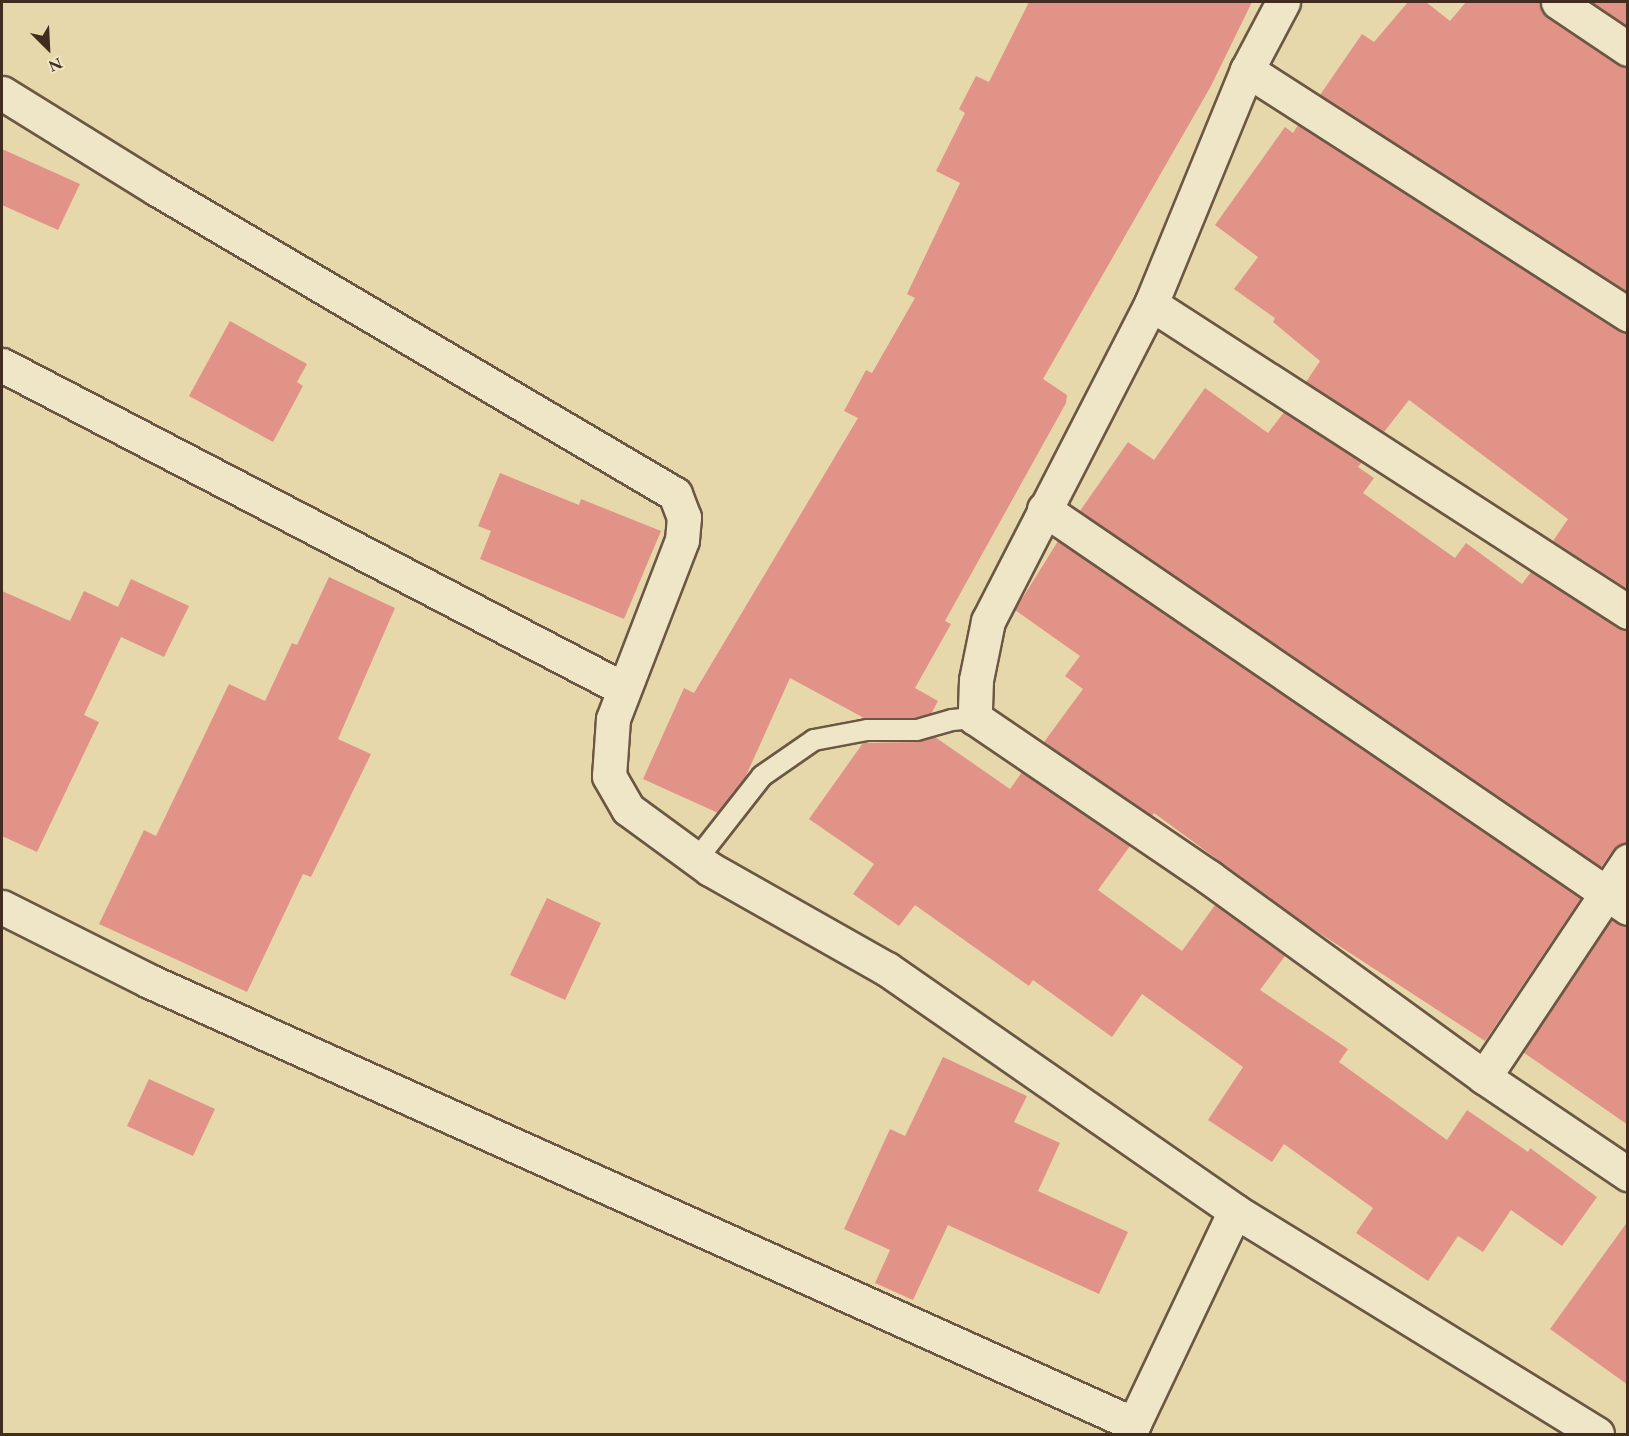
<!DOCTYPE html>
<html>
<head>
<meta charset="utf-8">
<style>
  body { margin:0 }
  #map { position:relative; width:1629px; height:1436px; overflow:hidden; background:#e7d8ab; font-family:"EB Garamond",serif }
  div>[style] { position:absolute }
  .building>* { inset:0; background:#e29388 }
  .roads { filter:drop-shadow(2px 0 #6b5743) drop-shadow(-2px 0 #6b5743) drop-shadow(0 2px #6b5743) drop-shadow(0 -2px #6b5743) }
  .lane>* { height:20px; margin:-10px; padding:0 10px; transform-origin:10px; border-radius:10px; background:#efe6c8 }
  .street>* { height:33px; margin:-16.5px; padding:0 16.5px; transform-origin:16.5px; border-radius:16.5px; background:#efe6c8 }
  .secondary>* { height:33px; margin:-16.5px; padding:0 16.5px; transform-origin:16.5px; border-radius:16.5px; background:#efe6c8 }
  span { translate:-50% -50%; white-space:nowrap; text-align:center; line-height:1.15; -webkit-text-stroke:4.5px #efe6c8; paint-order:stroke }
  .frame { position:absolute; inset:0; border:3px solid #422c20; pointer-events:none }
  .north { position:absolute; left:18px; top:18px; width:60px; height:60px; -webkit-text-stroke:4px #efe6c8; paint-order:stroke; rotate:156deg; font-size:16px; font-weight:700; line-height:24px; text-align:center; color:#422c20 }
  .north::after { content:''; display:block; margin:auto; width:21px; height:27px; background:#422c20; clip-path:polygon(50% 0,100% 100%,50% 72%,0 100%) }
</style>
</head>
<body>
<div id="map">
  <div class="building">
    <i style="clip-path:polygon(1029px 2px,1252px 2px,1211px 86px,1043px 379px,1067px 395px,1066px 403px,945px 621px,951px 624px,915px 688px,938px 701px,931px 714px,915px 718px,864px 718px,790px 678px,745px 778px,718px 813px,643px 779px,684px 688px,694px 693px,858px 418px,844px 411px,866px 370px,872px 373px,915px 298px,907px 294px,960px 183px,936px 171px,965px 113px,959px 109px,976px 76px,989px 82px)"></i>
    <i style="clip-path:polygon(1408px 2px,1426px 2px,1450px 21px,1466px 2px,1539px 2px,1548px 18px,1628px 68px,1628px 292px,1320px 95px,1362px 34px,1374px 42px)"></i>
    <i style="clip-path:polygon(1591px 2px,1628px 2px,1628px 26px)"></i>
    <i style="clip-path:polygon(1298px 125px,1628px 334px,1628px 589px,1553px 541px,1568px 519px,1409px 400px,1384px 432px,1306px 382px,1320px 361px,1273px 322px,1275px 318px,1234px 289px,1258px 257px,1215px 225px,1285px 127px,1293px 133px)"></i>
    <i style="clip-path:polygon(2px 149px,80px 184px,58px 230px,2px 205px)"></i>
    <i style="clip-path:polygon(230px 321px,307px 364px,297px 382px,303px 386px,273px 442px,189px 396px)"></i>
    <i style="clip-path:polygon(1205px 388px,1268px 433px,1284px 412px,1362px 462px,1358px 467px,1374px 478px,1363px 493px,1455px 558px,1466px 543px,1522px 584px,1531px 572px,1628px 631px,1628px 843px,1613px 850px,1601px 867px,1080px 511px,1128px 442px,1154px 460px)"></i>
    <i style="clip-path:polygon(500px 473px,579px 505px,581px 499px,661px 531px,624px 619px,480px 559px,491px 531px,478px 526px)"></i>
    <i style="clip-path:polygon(1058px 541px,1581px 898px,1485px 1041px,1307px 925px,1154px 813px,1152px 816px,1044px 742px,1083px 689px,1065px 676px,1080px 656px,1015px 610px)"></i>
    <i style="clip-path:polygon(329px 577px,395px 608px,338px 739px,371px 754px,311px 877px,303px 874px,247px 992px,99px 924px,144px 830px,156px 836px,229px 684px,265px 701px,292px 643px,297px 645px)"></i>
    <i style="clip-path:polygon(131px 579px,189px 606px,164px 657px,121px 637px,84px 715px,99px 722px,37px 852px,2px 836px,2px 591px,70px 621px,84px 591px,118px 607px)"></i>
    <i style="clip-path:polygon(935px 737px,1010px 789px,1022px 772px,1130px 846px,1098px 890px,1182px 951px,1215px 905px,1285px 956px,1260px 990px,1348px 1049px,1339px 1062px,1447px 1140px,1467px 1110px,1528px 1152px,1530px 1148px,1597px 1197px,1562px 1246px,1511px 1210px,1483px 1252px,1458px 1236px,1428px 1281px,1356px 1233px,1373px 1208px,1284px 1144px,1272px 1162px,1208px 1120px,1243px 1067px,1142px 994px,1112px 1037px,1033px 980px,1029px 986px,915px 905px,899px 926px,853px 894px,874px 864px,809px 819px,863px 743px,917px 742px)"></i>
    <i style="clip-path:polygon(547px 898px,601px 923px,565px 1000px,510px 975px)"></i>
    <i style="clip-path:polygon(1612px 919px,1628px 927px,1628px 1125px,1523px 1052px)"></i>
    <i style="clip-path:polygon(943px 1057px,1027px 1096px,1014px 1122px,1060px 1143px,1038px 1191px,1128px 1232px,1099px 1294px,948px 1225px,913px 1300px,875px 1283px,890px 1250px,844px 1229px,890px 1129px,905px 1136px)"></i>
    <i style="clip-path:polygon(149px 1079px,215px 1109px,193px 1156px,127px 1126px)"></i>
    <i style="clip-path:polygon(1628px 1221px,1628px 1385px,1550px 1329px)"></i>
  </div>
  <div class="roads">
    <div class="lane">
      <i style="left:697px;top:859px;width:105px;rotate:-51.9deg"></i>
      <i style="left:762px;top:776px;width:63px;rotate:-34.7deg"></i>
      <i style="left:814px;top:740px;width:54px;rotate:-10.7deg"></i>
      <i style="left:867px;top:730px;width:50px"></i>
      <i style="left:917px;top:730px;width:36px;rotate:-16deg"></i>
      <i style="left:952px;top:720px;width:23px;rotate:-5deg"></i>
    </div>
    <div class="street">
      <i style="left:1283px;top:2px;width:77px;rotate:117.9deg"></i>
      <i style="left:1247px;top:70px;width:253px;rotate:112.3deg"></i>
      <i style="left:1151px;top:304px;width:356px;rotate:117.2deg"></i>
      <i style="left:988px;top:621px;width:60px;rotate:101.5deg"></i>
      <i style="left:976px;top:680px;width:38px;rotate:92deg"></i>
      <i style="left:975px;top:718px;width:283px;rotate:34.2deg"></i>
      <i style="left:1209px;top:877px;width:340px;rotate:36deg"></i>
      <i style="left:1484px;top:1077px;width:174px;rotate:34deg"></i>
      <i style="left:1558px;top:2px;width:84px;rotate:33.9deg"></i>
      <i style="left:1247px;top:70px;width:453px;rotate:32.7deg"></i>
      <i style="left:1151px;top:304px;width:568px;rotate:32.85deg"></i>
      <i style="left:2px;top:365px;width:701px;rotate:27.52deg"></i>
      <i style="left:1044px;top:509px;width:707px;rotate:34.34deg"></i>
      <i style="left:2px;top:907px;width:165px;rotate:26.7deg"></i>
      <i style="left:149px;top:981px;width:1080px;rotate:24.22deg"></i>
      <i style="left:1484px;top:1077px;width:260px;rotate:-56.3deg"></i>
    </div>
    <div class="secondary">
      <i style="left:2px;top:93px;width:182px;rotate:31.8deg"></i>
      <i style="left:157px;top:189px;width:601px;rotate:30.49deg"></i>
      <i style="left:675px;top:494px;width:25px;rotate:69deg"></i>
      <i style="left:684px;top:517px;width:23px;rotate:95deg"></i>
      <i style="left:682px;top:540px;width:192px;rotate:111.1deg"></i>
      <i style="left:613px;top:719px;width:57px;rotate:94deg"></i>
      <i style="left:609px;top:776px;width:38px;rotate:60deg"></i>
      <i style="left:628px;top:809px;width:102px;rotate:36.2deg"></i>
      <i style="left:710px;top:869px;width:203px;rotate:29.5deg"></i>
      <i style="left:887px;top:969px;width:424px;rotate:34.8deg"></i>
      <i style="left:1235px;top:1211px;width:425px;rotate:31.6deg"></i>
      <i style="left:1129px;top:1434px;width:247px;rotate:-64.6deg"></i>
    </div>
  </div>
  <div class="frame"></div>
  <div class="north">N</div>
</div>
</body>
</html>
